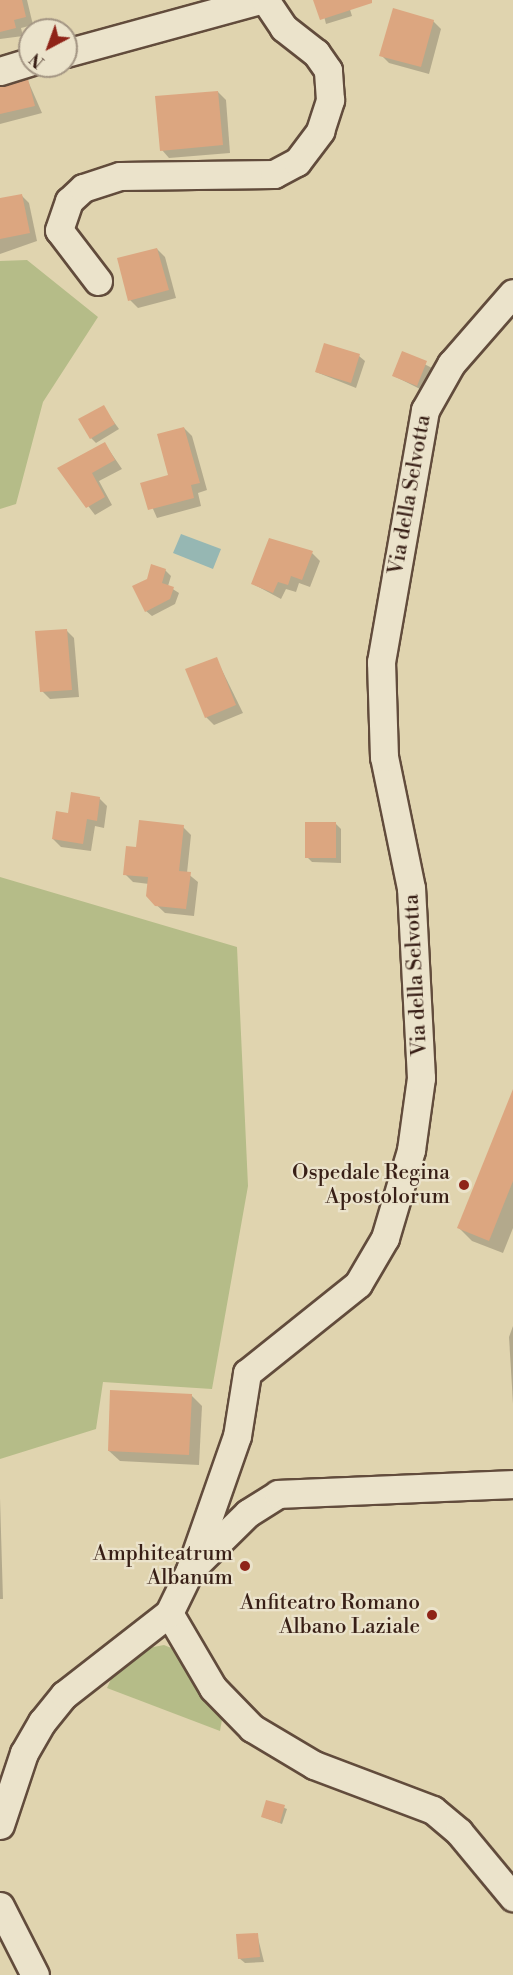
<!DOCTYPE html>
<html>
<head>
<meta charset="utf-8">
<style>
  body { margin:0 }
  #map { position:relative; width:513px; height:1975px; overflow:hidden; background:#e0d4af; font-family:"Libre Bodoni",serif }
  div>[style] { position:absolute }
  .green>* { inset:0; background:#b5bc88 }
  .water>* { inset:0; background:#96b7b3 }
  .shadow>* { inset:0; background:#0003 }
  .building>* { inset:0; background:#dca680 }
  .roads { filter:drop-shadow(2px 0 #624c3c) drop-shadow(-2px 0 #624c3c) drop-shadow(0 2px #624c3c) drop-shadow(0 -2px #624c3c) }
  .minor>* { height:27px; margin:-13.5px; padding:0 13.5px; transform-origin:13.5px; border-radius:13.5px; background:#ebe3cb }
  .dots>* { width:16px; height:16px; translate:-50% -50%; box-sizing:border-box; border:3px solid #ebe3cb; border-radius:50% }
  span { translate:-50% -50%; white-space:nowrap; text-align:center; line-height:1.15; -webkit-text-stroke:4.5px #ebe3cb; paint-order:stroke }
  .street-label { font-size:21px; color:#381f16 }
  .poi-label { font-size:21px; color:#381f16 }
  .right { translate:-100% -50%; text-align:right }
  .north { position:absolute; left:18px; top:18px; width:60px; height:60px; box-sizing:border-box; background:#ebe3cb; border:2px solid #a39583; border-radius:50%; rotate:221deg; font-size:16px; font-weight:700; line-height:24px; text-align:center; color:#381f16 }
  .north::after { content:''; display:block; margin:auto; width:21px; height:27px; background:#8f2418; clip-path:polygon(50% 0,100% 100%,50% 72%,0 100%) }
</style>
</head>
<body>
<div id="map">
  <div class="green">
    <i style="clip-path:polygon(27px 260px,98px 317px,43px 402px,16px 504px,0 509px,0 261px)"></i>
    <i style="clip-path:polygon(0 877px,237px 947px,248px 1186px,212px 1389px,103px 1382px,96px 1429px,0 1459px)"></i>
    <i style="clip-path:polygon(164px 1645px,181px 1652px,223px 1714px,220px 1731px,107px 1688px,117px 1666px,138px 1650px)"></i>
  </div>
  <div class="water">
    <i style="clip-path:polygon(181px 534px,221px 549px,213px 569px,173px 553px)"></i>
  </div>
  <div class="shadow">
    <i style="clip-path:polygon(0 0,27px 0,33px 25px,21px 28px,23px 36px,0 39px)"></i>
    <i style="clip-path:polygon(320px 0,347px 0,352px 16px,326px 24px)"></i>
    <i style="clip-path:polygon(433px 21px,441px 29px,429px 74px,389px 63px,381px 55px)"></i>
    <i style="clip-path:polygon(28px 81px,42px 113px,0 124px,0 86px)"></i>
    <i style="clip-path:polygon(218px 92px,226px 100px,230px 153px,169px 158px,162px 150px)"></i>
    <i style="clip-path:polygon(21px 195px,29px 203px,37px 241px,0 254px,0 200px)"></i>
    <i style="clip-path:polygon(157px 249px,165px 257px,176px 298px,138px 308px,130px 300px)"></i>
    <i style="clip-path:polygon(403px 353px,432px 368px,422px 390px,394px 376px)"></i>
    <i style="clip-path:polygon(359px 356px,365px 361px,356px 388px,316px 372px)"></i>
    <i style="clip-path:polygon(103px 407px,119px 429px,96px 443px,91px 438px)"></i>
    <i style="clip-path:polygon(184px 428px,192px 436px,207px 490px,198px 493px,201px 506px,157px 518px,142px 484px,170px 476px)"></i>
    <i style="clip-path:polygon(105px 444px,122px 469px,99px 481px,112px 505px,95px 515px,60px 469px)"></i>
    <i style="clip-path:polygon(312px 553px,320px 561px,310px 587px,299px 583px,296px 592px,286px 589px,281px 599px,253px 584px)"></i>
    <i style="clip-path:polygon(165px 570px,171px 576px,168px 586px,179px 593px,175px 604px,152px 616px,146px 611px)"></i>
    <i style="clip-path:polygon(66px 630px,74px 638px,79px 697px,50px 699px,42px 691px)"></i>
    <i style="clip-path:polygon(216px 658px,243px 713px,214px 725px,206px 717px)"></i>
    <i style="clip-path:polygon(99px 798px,107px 806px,104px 828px,95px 826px,91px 851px,61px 847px,53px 839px,69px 814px)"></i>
    <i style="clip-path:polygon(336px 824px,341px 829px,341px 863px,312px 862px,307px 857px)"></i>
    <i style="clip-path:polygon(183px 827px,191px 835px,187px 873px,198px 882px,194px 916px,165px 913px,147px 896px,149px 884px,133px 882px,125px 874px,137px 849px)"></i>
    <i style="clip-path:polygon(513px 1108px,513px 1228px,503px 1253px,472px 1241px,459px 1228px)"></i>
    <i style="clip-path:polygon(513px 1326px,513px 1404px,509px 1337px)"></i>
    <i style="clip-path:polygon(191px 1395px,202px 1406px,199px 1465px,120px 1461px,109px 1451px)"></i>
    <i style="clip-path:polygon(0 1497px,0 1498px,3px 1599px,0 1599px)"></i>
    <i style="clip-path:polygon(267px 1801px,287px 1809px,282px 1824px,263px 1817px)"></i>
    <i style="clip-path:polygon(257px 1934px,264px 1962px,245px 1963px,239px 1958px)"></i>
  </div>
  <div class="building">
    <i style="clip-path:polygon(0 0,22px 0,26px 17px,14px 20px,16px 28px,0 32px)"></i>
    <i style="clip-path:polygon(313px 0,372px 0,372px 3px,320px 20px)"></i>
    <i style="clip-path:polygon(393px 8px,434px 20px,421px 67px,379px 56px)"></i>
    <i style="clip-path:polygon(28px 79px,35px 106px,0 114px,0 86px)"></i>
    <i style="clip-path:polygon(218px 91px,223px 145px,160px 151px,155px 96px)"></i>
    <i style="clip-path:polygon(22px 194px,30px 233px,0 239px,0 198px)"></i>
    <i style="clip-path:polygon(157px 248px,169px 290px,128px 301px,117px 258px)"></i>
    <i style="clip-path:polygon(324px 343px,360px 354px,351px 383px,315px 372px)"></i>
    <i style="clip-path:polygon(402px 351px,427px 361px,417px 386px,392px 376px)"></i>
    <i style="clip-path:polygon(104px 405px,115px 424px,90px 439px,78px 419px)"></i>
    <i style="clip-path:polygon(184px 427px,200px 483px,191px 485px,194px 498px,148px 510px,140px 483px,168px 475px,157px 434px)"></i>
    <i style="clip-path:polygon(105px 442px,115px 460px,92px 473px,105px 497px,86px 508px,57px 468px)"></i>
    <i style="clip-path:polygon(269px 538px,313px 551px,302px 580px,291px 576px,288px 585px,278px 582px,273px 593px,251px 584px)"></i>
    <i style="clip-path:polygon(151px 564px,166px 569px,162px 583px,174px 587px,170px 599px,145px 612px,132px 586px,147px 579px)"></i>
    <i style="clip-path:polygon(67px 629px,72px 690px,40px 692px,35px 631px)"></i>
    <i style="clip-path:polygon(217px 657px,236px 705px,205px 718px,185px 669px)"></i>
    <i style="clip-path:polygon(71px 792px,100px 797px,97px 821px,87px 819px,83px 844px,52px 839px,56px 811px,68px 813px)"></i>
    <i style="clip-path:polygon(139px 820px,184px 825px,179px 871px,191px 872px,186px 909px,155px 906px,146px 896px,148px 877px,123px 875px,126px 846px,136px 847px)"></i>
    <i style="clip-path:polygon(305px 822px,336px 822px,336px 858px,305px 858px)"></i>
    <i style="clip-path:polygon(513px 1089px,513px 1181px,489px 1241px,457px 1228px)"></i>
    <i style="clip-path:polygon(110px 1390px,192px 1394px,189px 1455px,108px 1451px)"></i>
    <i style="clip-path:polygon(266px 1800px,285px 1805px,280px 1823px,261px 1817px)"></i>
    <i style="clip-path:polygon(258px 1933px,260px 1957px,238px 1959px,236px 1934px)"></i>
  </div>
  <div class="roads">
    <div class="minor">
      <i style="left:66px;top:53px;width:201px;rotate:-15.3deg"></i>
      <i style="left:0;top:71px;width:31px;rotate:-17deg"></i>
      <i style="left:98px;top:281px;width:64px;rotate:-127.4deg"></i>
      <i style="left:59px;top:230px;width:31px;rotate:-71deg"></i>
      <i style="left:69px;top:201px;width:19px;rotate:-43deg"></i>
      <i style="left:83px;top:188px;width:39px;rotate:-18deg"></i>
      <i style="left:120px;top:176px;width:154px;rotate:-0.7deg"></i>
      <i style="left:274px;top:174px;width:26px;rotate:-28deg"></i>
      <i style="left:297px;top:162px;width:39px;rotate:-53deg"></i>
      <i style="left:320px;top:131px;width:33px;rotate:-72deg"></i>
      <i style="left:330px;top:100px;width:30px;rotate:-94deg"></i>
      <i style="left:328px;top:70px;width:21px;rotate:-125deg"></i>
      <i style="left:316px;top:53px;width:41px;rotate:-142deg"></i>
      <i style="left:284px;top:28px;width:34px;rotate:-124deg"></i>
      <i style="left:195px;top:1565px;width:74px;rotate:-44.5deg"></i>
      <i style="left:248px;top:1513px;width:36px;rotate:-32deg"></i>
      <i style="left:278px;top:1494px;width:235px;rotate:-2.4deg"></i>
      <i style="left:169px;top:1613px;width:87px;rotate:59.6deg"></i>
      <i style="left:213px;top:1688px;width:56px;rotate:45.7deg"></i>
      <i style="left:252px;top:1728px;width:72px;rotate:30.8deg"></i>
      <i style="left:314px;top:1765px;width:127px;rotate:20.7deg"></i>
      <i style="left:433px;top:1810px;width:34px;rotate:40deg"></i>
      <i style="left:459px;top:1832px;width:85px;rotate:50.3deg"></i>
      <i style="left:0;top:1825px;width:76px;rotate:-71.6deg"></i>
      <i style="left:24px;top:1753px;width:36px;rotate:-60deg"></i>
      <i style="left:42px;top:1722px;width:35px;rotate:-51deg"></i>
      <i style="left:64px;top:1695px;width:133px;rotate:-38deg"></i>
      <i style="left:169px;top:1613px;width:48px;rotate:-64deg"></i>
      <i style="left:190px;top:1570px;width:142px;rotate:-70.7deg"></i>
      <i style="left:237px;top:1436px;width:64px;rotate:-81deg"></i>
      <i style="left:247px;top:1373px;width:142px;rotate:-38.7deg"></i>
      <i style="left:358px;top:1284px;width:53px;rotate:-59.6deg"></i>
      <i style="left:385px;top:1238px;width:92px;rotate:-73.5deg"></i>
      <i style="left:411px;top:1150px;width:73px;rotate:-82.1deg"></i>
      <i style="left:421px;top:1078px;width:190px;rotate:-93deg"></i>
      <i style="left:411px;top:888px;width:134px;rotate:-101.6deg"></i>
      <i style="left:384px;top:757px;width:95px;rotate:-91.8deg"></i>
      <i style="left:381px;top:662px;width:256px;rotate:-80.1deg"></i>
      <i style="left:425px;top:410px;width:53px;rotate:-60.5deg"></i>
      <i style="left:451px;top:364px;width:94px;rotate:-48.9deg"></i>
      <i style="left:0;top:1906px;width:77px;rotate:63.1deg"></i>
    </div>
  </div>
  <div class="dots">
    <i style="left:464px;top:1185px;background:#8f2418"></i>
    <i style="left:245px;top:1566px;background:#8f2418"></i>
    <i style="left:432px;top:1615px;background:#8f2418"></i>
  </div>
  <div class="street-label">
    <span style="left:410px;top:495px;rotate:-80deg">Via della Selvotta</span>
    <span style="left:416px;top:975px;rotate:-93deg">Via della Selvotta</span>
  </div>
  <div class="poi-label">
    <span class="right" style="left:450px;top:1185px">Ospedale Regina<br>Apostolorum</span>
    <span class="right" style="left:233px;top:1566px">Amphiteatrum<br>Albanum</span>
    <span class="right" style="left:420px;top:1615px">Anfiteatro Romano<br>Albano Laziale</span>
  </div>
  <div class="north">N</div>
</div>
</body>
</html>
